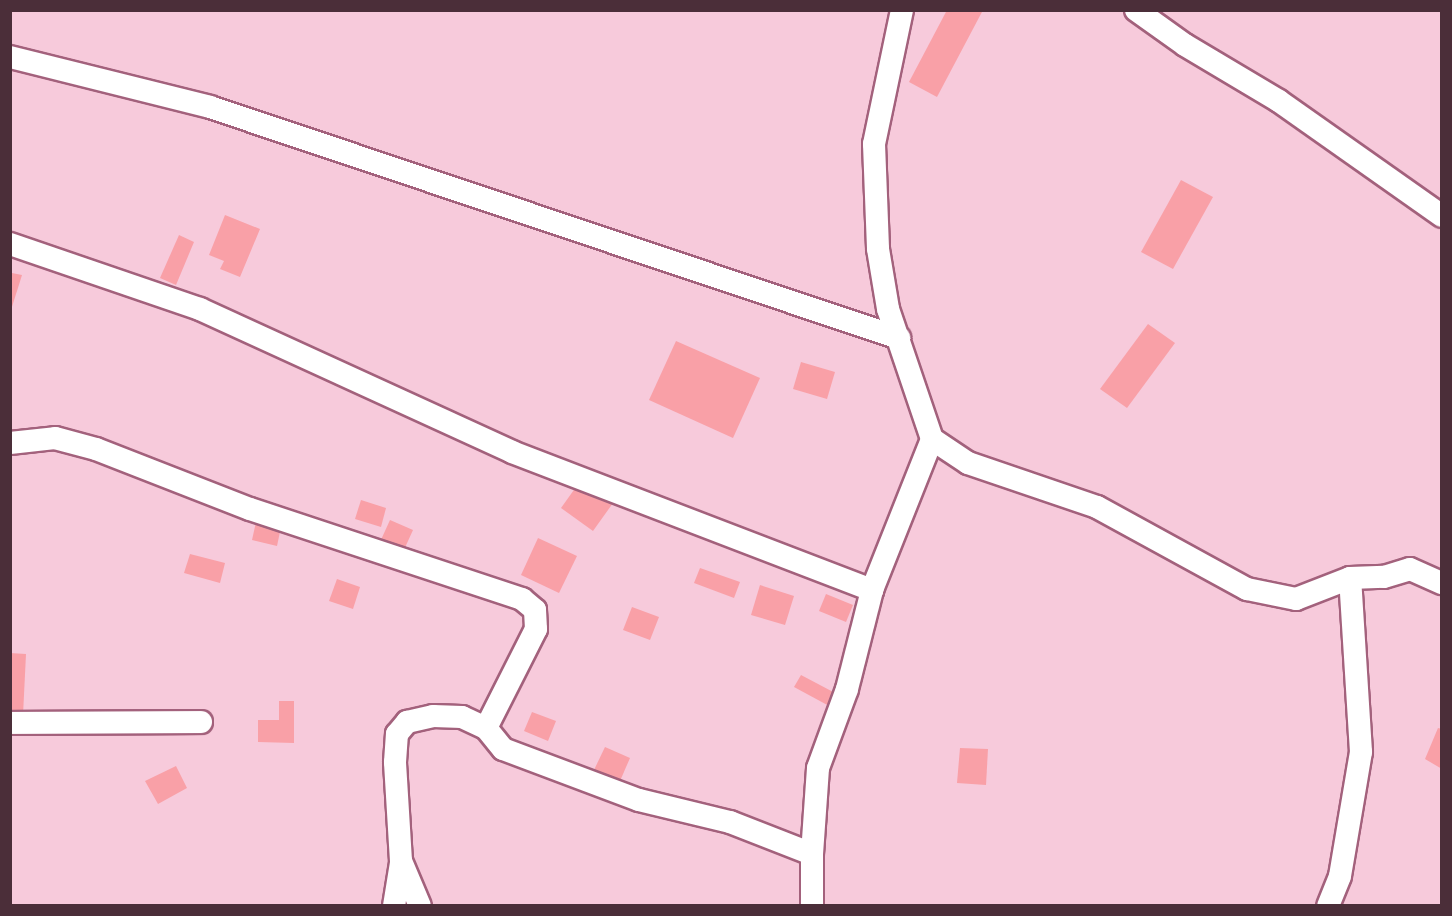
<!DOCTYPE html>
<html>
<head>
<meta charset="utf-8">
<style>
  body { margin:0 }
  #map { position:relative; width:1452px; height:916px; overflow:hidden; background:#f7cadb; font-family:"Varela Round",sans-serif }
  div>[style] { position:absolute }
  .building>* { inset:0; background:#f9a0a7 }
  .roads { filter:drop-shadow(2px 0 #a3617c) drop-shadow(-2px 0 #a3617c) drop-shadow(0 2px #a3617c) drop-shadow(0 -2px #a3617c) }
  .minor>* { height:22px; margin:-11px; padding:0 11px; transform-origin:11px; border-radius:11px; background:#fff }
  span { translate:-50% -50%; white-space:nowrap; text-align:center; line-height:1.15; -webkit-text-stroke:4.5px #f7cadb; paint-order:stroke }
  .frame { position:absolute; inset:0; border:12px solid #4b2e39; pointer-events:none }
</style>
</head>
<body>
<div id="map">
  <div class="building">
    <i style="clip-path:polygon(947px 10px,983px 10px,937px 97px,909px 82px)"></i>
    <i style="clip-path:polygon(1181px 180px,1213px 197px,1173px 269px,1141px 252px)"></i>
    <i style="clip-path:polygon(225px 215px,260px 229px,240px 277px,220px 269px,224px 261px,209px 255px)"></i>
    <i style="clip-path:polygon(179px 235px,194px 242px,176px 285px,160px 278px)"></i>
    <i style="clip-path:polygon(12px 273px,22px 275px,11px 310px,10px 277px)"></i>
    <i style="clip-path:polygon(1148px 324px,1175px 343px,1127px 408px,1100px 389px)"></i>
    <i style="clip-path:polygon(676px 341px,760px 378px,733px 438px,649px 400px)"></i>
    <i style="clip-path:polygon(801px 362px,835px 372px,827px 399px,793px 389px)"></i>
    <i style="clip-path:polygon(581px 480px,613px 503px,593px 531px,561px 508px)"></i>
    <i style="clip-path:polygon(361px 500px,386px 508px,381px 527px,355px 519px)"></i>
    <i style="clip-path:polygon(390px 520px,413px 530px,403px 552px,380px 542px)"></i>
    <i style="clip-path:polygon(256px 522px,281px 527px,277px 546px,252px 540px)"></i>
    <i style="clip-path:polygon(538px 538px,577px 556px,559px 593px,521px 575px)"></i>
    <i style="clip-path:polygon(190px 554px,225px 563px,220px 583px,184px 573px)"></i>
    <i style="clip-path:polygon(700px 568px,740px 582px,734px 598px,694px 583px)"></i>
    <i style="clip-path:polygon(337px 579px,360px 587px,353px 609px,329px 601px)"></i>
    <i style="clip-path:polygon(760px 585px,794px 596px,785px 625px,751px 615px)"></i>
    <i style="clip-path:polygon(826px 594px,853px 605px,846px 622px,819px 611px)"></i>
    <i style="clip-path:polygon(632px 607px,659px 617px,650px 640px,623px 630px)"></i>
    <i style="clip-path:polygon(10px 653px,26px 654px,23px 715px,10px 714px)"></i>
    <i style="clip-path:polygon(801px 675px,837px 694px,831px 707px,794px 687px)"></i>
    <i style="clip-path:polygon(279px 701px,294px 701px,294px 743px,258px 742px,258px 720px,279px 720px)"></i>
    <i style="clip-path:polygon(532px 712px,556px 721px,548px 741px,524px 731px)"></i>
    <i style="clip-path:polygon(1438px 728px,1442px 729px,1442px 769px,1425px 759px)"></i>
    <i style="clip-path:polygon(605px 747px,630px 758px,620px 781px,594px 770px)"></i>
    <i style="clip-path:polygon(960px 748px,988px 749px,986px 785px,957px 783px)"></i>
    <i style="clip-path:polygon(176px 766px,187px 788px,158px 804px,145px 781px)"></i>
  </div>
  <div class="roads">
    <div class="minor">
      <i style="left:902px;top:10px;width:137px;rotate:101.8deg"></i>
      <i style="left:874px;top:144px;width:105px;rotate:87.8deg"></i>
      <i style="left:878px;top:249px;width:61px;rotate:80.5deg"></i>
      <i style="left:888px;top:309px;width:137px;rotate:71.3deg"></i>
      <i style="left:932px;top:439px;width:43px;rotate:33.7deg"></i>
      <i style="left:968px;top:463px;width:136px;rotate:18.8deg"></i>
      <i style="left:1097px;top:507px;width:171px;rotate:28.7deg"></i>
      <i style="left:1247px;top:589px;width:50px;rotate:11.5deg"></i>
      <i style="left:1296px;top:599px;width:58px;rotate:-21.3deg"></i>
      <i style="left:1350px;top:578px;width:34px;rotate:-2deg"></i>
      <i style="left:1384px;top:577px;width:27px;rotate:-17deg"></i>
      <i style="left:1410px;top:569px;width:35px;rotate:24deg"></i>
      <i style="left:1136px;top:10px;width:60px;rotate:35.5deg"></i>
      <i style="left:1185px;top:45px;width:109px;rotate:30.8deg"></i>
      <i style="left:1279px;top:101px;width:199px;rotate:35.2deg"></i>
      <i style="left:10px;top:57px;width:206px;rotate:14deg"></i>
      <i style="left:210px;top:107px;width:727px;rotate:18.53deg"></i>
      <i style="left:10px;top:244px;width:201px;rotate:18.9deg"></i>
      <i style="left:200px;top:309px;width:343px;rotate:24.6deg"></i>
      <i style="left:512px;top:452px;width:386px;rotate:21deg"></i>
      <i style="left:872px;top:590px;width:162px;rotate:-68.3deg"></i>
      <i style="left:10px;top:443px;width:45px;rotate:-6.3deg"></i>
      <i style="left:55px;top:438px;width:42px;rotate:15deg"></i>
      <i style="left:96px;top:449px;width:165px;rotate:21.3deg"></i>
      <i style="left:250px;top:509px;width:287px;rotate:18.3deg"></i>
      <i style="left:522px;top:599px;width:17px;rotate:40deg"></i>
      <i style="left:535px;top:610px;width:19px;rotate:87deg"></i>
      <i style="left:536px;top:629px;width:111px;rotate:116.8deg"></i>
      <i style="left:486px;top:728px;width:27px;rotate:51deg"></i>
      <i style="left:503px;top:749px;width:145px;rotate:20.6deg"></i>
      <i style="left:639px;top:800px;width:94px;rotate:13.6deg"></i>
      <i style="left:730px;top:822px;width:88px;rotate:21.3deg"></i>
      <i style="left:812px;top:854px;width:86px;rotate:-86deg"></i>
      <i style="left:818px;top:768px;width:84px;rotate:-69.8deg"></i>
      <i style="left:847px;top:689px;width:102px;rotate:-75.8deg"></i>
      <i style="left:10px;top:723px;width:191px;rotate:-0.3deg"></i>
      <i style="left:812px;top:854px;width:52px;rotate:90deg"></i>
      <i style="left:394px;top:906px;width:44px;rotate:-80.8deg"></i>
      <i style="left:420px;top:906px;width:49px;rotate:-112.9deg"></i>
      <i style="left:401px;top:861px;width:99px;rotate:-93.5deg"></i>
      <i style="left:395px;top:762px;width:28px;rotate:-86deg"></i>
      <i style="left:397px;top:734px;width:16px;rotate:-50deg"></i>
      <i style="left:407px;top:722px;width:27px;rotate:-13deg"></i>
      <i style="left:433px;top:716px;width:29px;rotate:2deg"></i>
      <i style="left:462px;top:717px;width:26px;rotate:25deg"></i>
      <i style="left:1328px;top:906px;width:32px;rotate:-68deg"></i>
      <i style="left:1340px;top:876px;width:126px;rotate:-80.4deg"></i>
      <i style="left:1361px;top:752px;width:174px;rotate:-93.6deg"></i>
    </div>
  </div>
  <div class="frame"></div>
</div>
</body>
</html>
